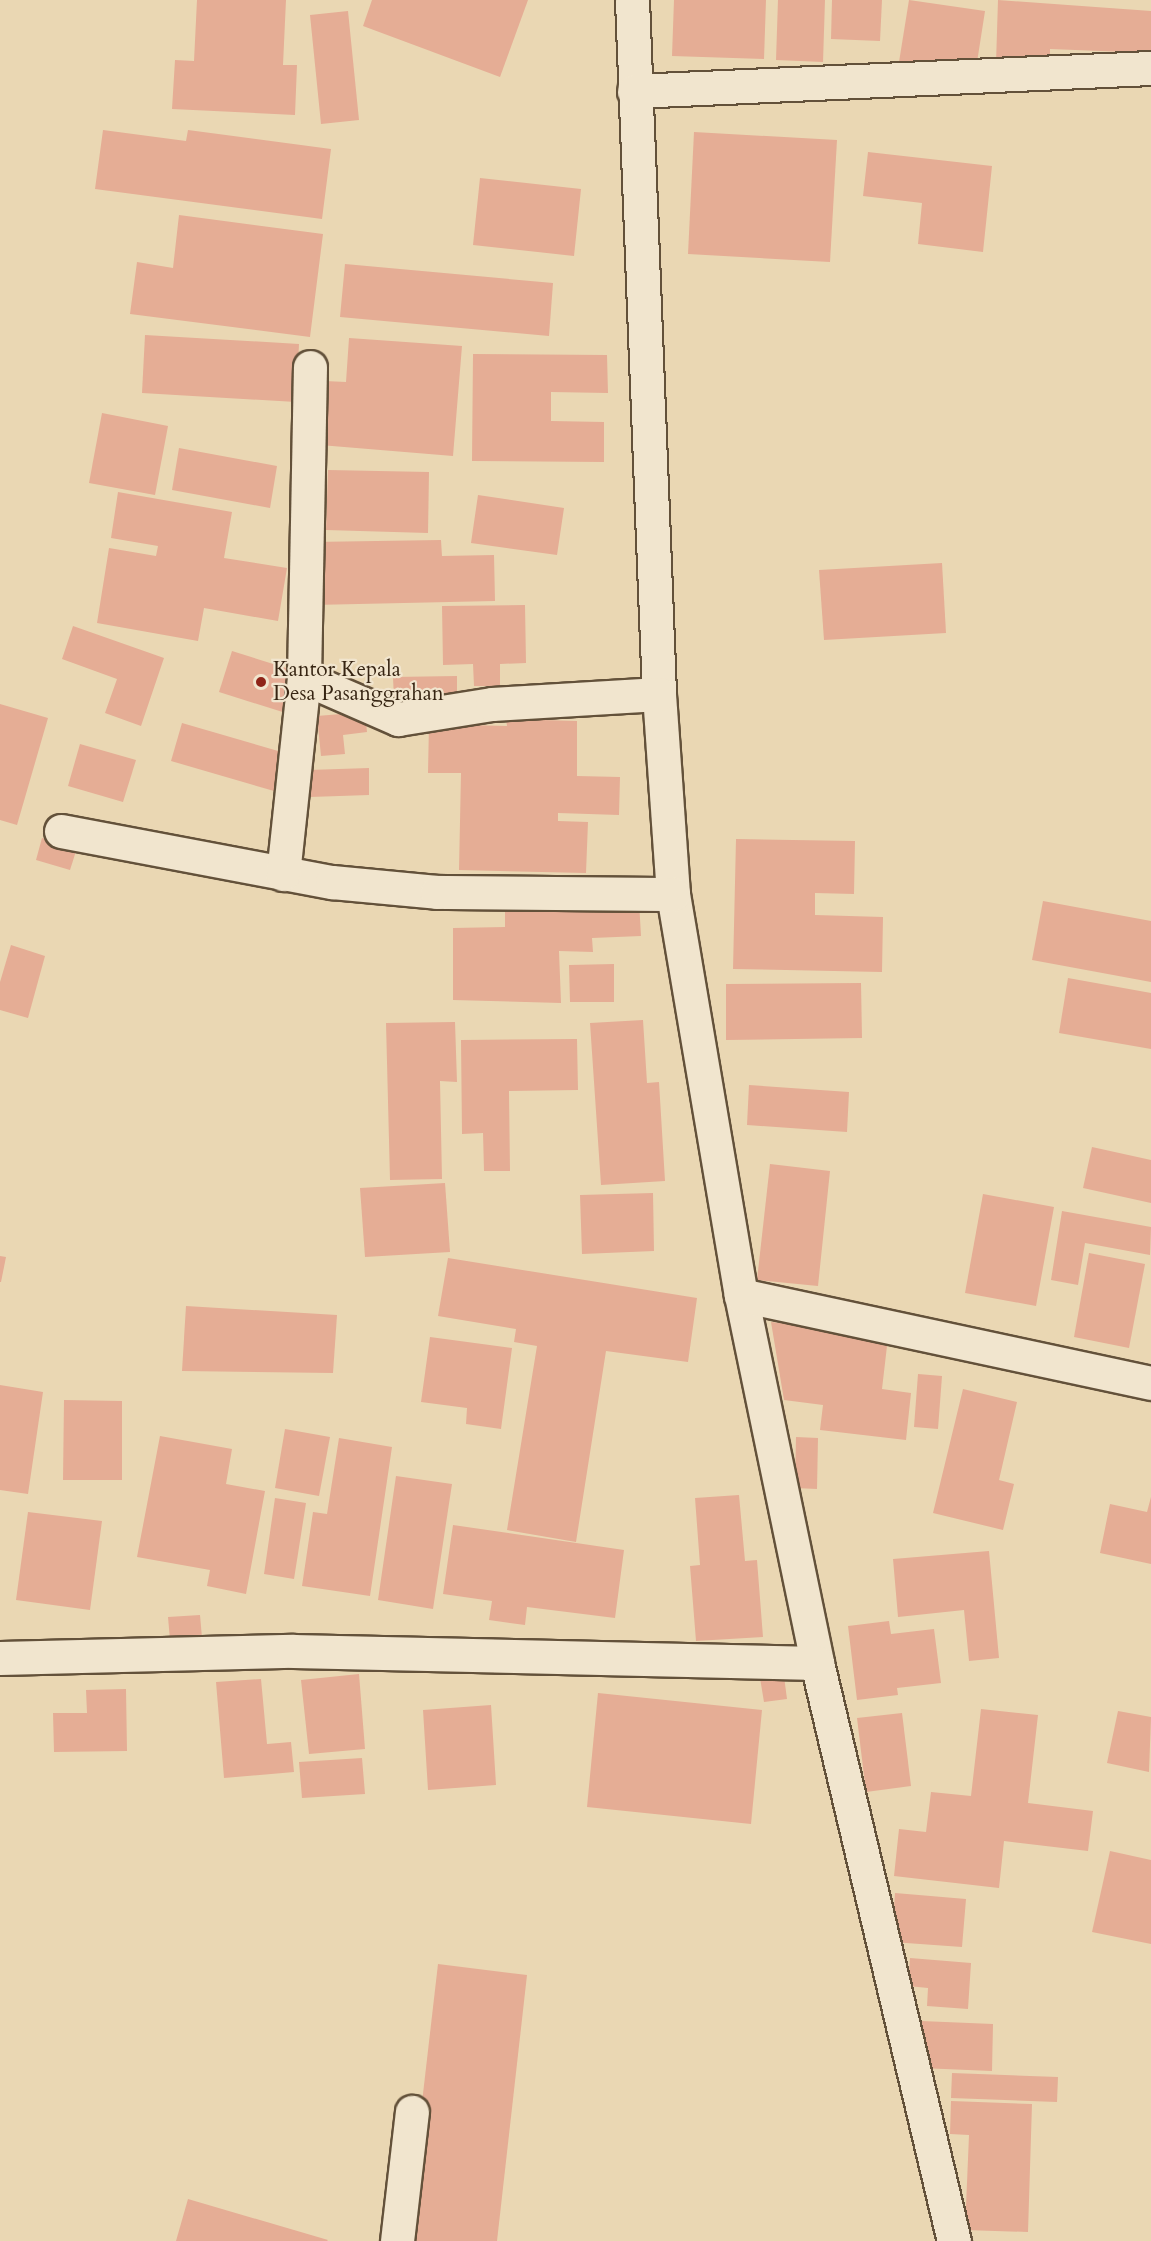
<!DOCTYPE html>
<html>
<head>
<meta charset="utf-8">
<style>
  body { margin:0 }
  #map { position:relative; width:1151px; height:2241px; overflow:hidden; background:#ead7b3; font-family:Cardo,serif }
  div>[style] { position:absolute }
  .building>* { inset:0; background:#e5ad95 }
  .roads { filter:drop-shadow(2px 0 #63513a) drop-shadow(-2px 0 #63513a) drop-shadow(0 2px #63513a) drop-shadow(0 -2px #63513a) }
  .minor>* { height:33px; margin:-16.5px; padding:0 16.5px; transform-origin:16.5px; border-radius:16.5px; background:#f1e5ce }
  .dots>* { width:16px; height:16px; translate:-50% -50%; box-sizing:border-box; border:3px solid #f1e5ce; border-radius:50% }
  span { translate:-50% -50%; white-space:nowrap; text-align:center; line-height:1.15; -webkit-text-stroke:4.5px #f1e5ce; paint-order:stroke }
  .poi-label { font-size:21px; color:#362412 }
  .left { translate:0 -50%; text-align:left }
</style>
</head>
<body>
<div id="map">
  <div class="building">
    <i style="clip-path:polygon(197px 0,286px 0,283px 65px,297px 65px,295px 115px,172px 109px,175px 60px,194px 61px)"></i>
    <i style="clip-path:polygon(372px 0,528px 0,500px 77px,363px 26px)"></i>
    <i style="clip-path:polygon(674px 0,766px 0,764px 59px,672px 56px)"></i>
    <i style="clip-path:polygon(778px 0,825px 0,823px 62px,776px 60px)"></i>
    <i style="clip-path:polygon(832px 0,882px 0,880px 41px,831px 39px)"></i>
    <i style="clip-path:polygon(909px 0,985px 11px,975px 75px,899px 62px)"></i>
    <i style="clip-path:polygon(998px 0,1151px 11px,1151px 53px,1050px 49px,1050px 65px,996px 63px)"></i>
    <i style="clip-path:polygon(348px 11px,359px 120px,321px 124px,310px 15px)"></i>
    <i style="clip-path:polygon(103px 130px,186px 141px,188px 130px,331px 149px,322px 219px,95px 189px)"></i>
    <i style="clip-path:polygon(694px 132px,837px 140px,830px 262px,688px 254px)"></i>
    <i style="clip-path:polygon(868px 152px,992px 166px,983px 252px,918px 244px,922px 203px,863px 196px)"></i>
    <i style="clip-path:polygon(480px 178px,581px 189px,574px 256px,473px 245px)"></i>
    <i style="clip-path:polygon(179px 215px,323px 234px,310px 337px,130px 314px,137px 262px,173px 268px)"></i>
    <i style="clip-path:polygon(345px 264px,553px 283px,549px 336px,340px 317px)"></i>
    <i style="clip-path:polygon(145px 335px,299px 344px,296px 402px,142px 393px)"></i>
    <i style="clip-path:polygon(349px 338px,462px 346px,453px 456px,320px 445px,325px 381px,346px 382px)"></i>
    <i style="clip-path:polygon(473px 354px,607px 355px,608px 393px,551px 392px,551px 421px,604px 422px,604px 462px,472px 461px)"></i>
    <i style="clip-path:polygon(102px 413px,168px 426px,155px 495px,89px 483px)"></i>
    <i style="clip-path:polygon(179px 448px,277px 466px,270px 508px,172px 490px)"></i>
    <i style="clip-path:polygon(328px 470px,429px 472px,428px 533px,326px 530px)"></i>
    <i style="clip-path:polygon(118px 492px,232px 512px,224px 558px,287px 568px,278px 621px,204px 608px,198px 641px,97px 623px,109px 548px,156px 556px,158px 546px,111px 538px)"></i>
    <i style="clip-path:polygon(478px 495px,564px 508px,557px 555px,471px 543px)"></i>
    <i style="clip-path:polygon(441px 540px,442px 556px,494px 555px,495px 601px,313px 605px,312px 542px)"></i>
    <i style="clip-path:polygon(942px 563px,946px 633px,824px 640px,819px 570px)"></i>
    <i style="clip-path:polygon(525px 605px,526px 663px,500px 664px,500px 686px,474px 686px,473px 664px,443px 665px,442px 606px)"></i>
    <i style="clip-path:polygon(73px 626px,164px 658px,141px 726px,105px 713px,117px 679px,62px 659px)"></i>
    <i style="clip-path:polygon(232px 651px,302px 673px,289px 714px,219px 692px)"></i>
    <i style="clip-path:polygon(457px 676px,457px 699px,394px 700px,393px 677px)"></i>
    <i style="clip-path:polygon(0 704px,48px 718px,17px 825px,0 820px)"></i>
    <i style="clip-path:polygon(365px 712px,367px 732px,343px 735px,345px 754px,321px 756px,317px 716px)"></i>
    <i style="clip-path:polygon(506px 719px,577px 721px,577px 776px,620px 777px,619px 815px,558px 813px,558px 821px,588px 822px,586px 873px,459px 870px,461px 773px,428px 773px,429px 724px,507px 726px)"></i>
    <i style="clip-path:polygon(182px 723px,285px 753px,274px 791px,171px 761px)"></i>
    <i style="clip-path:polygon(80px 744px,136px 760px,123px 802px,68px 786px)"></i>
    <i style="clip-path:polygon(369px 768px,369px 795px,310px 797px,309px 770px)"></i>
    <i style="clip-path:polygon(42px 838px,77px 848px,70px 870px,36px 860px)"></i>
    <i style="clip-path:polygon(736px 839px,855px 841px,854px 894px,815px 893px,815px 915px,883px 917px,882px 972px,733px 969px)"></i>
    <i style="clip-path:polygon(639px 901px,641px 936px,592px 938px,593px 952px,559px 951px,561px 1003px,453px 1000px,453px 928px,505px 927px,505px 904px)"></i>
    <i style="clip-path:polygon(1043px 901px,1151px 921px,1151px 982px,1032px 960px)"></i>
    <i style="clip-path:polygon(11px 945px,45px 956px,28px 1018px,0 1010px,0 982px)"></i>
    <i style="clip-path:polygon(614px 964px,614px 1002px,570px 1002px,569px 965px)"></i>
    <i style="clip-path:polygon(1068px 978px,1151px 993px,1151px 1049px,1059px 1033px)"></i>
    <i style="clip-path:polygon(861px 983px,862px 1038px,726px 1040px,726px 984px)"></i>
    <i style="clip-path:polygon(643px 1020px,647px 1083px,659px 1082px,665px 1181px,601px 1185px,590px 1023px)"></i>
    <i style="clip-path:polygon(455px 1022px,457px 1082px,440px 1081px,442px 1179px,390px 1180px,386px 1023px)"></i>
    <i style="clip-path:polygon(577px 1039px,578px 1090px,509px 1091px,510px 1171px,484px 1171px,483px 1133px,462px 1134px,461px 1040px)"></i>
    <i style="clip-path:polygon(749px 1085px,849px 1092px,847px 1132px,747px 1125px)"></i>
    <i style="clip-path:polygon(1092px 1147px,1151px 1160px,1151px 1203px,1083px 1188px)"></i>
    <i style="clip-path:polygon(770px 1164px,830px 1171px,818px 1286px,757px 1280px)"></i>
    <i style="clip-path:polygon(445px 1183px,450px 1252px,365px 1257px,360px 1188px)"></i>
    <i style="clip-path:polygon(653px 1193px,654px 1251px,582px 1254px,580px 1195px)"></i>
    <i style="clip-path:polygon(983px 1194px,1054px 1207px,1036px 1306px,965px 1293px)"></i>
    <i style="clip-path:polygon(1062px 1211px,1151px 1227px,1150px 1255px,1085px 1243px,1078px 1285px,1051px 1280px)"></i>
    <i style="clip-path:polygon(1089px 1253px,1145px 1264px,1129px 1348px,1074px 1337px)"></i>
    <i style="clip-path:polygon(0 1256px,6px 1257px,1px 1282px,0 1282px)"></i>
    <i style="clip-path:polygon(448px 1258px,697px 1298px,688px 1362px,606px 1351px,576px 1542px,507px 1530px,537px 1346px,514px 1342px,516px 1329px,438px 1316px)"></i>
    <i style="clip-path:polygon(186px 1306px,337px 1315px,333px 1373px,182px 1371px)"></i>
    <i style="clip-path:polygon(771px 1322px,831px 1329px,887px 1346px,882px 1389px,911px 1393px,906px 1440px,820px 1430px,823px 1405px,784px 1400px)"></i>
    <i style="clip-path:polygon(430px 1337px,512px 1348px,501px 1429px,466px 1424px,467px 1408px,421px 1402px)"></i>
    <i style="clip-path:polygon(918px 1374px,942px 1376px,938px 1429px,914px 1427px)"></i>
    <i style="clip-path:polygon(0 1385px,43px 1392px,28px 1494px,0 1490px)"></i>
    <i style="clip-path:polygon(963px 1389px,1017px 1402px,999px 1480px,1014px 1484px,1003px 1530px,933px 1513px)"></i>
    <i style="clip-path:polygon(64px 1400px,122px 1401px,122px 1480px,63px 1480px)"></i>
    <i style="clip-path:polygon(285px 1429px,330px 1437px,319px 1496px,275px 1488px)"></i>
    <i style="clip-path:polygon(160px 1436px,232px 1449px,226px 1484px,265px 1491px,246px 1594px,207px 1586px,210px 1570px,137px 1557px)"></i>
    <i style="clip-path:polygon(796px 1437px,818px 1438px,817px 1489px,795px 1488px)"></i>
    <i style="clip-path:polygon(339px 1438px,392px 1447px,370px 1596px,302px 1586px,313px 1512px,327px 1514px)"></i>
    <i style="clip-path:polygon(396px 1476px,452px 1484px,433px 1609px,378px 1600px)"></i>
    <i style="clip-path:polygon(739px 1495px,745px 1561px,757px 1560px,763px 1637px,696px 1641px,690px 1566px,700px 1565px,695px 1498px)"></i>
    <i style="clip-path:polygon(1151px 1497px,1151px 1564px,1100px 1553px,1110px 1504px,1147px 1512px)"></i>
    <i style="clip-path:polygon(275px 1498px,306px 1503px,294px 1579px,264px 1574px)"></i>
    <i style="clip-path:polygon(28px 1512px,102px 1521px,90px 1610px,16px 1600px)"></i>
    <i style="clip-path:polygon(453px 1525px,624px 1550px,615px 1618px,527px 1607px,525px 1625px,489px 1620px,492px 1601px,443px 1594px)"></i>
    <i style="clip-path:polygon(989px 1551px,999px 1658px,969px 1661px,964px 1610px,898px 1617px,893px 1559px)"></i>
    <i style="clip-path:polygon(200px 1615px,202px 1638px,170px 1640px,168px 1617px)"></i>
    <i style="clip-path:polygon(889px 1621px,891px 1634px,934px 1629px,941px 1683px,897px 1688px,898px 1695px,857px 1700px,848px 1626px)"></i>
    <i style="clip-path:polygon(783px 1669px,787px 1699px,764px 1702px,759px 1672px)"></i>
    <i style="clip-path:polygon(359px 1674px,365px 1749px,309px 1754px,301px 1680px)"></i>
    <i style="clip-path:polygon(261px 1679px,267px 1744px,291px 1742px,294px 1772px,224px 1778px,216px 1682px)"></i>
    <i style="clip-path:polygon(126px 1689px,127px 1751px,54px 1752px,53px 1713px,87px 1713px,86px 1690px)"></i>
    <i style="clip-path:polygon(598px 1693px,762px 1710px,751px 1824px,587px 1807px)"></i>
    <i style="clip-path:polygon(491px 1705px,496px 1785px,428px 1790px,423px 1710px)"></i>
    <i style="clip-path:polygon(981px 1709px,1038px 1715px,1028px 1803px,1093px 1811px,1088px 1851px,1004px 1841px,999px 1888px,894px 1876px,899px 1829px,926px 1832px,931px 1792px,971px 1796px)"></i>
    <i style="clip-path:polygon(1118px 1711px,1151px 1717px,1149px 1772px,1107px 1763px)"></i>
    <i style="clip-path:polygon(902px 1713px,911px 1786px,866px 1792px,857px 1718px)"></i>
    <i style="clip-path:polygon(362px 1758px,365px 1794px,302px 1798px,299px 1762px)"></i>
    <i style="clip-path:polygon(1110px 1851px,1151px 1860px,1151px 1944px,1092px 1932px)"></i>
    <i style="clip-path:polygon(895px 1893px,966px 1899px,962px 1947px,892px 1942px)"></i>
    <i style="clip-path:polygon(910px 1958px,971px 1963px,968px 2009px,927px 2006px,928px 1988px,908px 1986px)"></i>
    <i style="clip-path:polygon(438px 1964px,527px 1975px,497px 2241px,406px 2241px)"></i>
    <i style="clip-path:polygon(921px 2021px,993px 2024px,992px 2071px,920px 2068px)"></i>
    <i style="clip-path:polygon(952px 2073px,1058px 2077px,1057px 2102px,951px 2098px)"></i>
    <i style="clip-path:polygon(951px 2101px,1032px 2104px,1028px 2232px,965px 2230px,969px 2135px,950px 2134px)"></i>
    <i style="clip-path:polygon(188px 2199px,328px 2240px,327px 2241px,176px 2241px)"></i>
  </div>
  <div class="roads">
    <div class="minor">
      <i style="left:632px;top:0;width:695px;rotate:87.77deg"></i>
      <i style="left:659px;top:694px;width:200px;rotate:86deg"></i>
      <i style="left:673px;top:894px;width:407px;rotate:80.4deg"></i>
      <i style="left:741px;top:1295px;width:376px;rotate:78.3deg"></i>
      <i style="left:817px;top:1663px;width:594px;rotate:76.67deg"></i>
      <i style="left:634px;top:91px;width:518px;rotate:-2.55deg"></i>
      <i style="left:304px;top:678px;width:311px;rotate:-88.9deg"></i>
      <i style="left:61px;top:831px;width:276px;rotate:10.7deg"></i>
      <i style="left:332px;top:882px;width:105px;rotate:5.4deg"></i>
      <i style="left:437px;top:892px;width:236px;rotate:0.5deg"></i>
      <i style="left:283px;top:874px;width:197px;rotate:-83.9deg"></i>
      <i style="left:304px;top:678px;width:103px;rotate:23.6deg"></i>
      <i style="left:398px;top:719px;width:95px;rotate:-9.1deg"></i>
      <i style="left:492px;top:704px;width:167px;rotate:-3.4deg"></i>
      <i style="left:741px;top:1295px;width:419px;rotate:12.1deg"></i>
      <i style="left:0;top:1658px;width:293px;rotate:-1.4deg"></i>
      <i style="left:293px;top:1651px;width:524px;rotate:1.31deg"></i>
      <i style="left:397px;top:2241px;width:130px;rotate:-83.4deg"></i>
    </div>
  </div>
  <div class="dots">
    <i style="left:261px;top:682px;background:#8f2418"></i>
  </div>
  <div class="poi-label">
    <span class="left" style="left:273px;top:682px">Kantor Kepala<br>Desa Pasanggrahan</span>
  </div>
</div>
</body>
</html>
